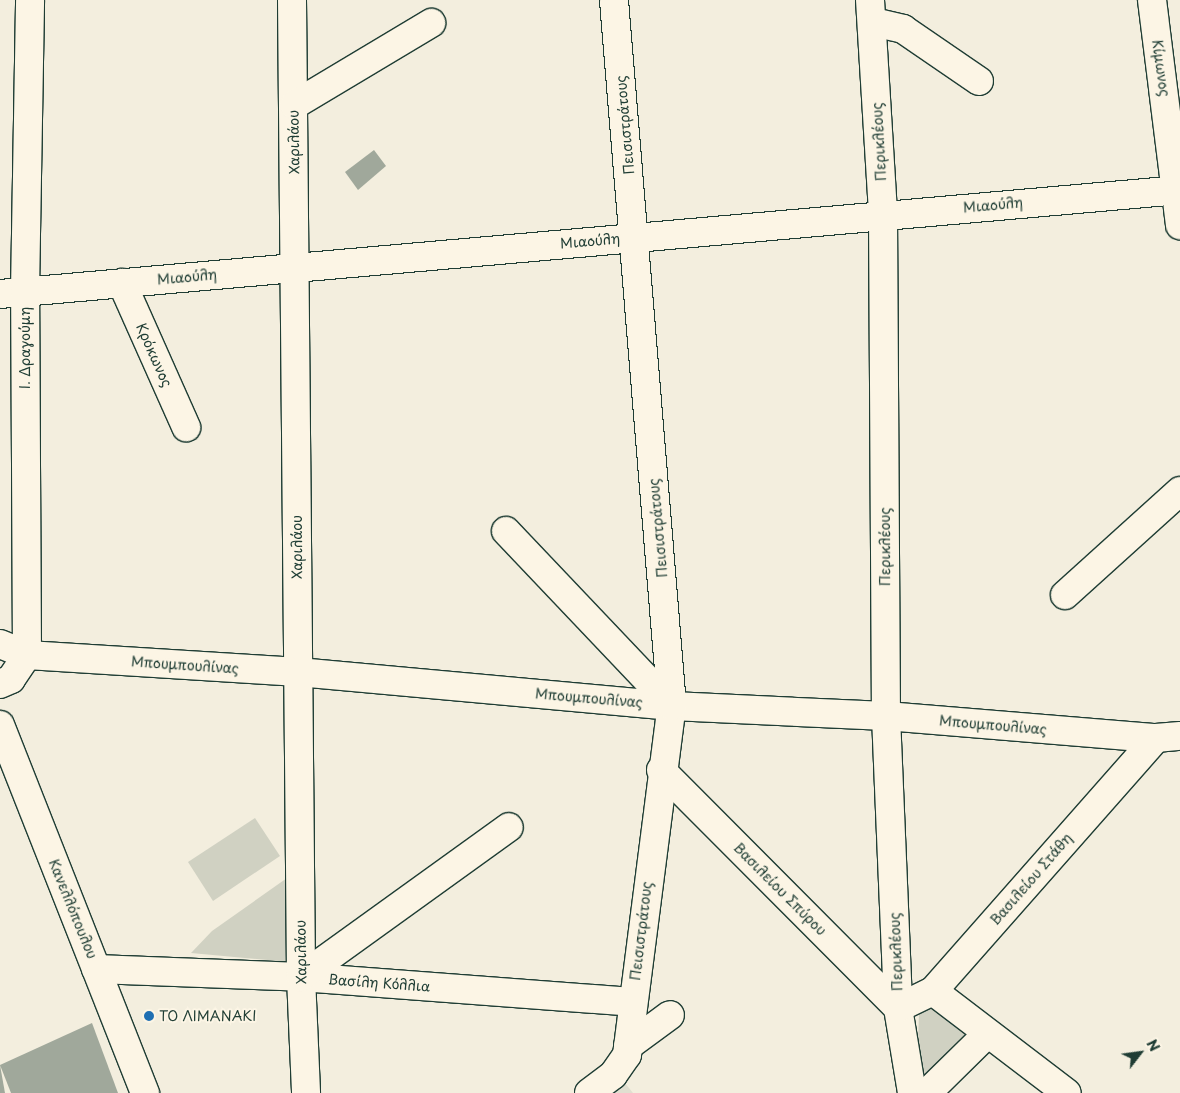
<!DOCTYPE html>
<html>
<head>
<meta charset="utf-8">
<style>
  body { margin:0 }
  #map { position:relative; width:1180px; height:1093px; overflow:hidden; background:#f3eede; font-family:"Playpen Sans",sans-serif }
  div>[style] { position:absolute }
  .built>* { inset:0; background:#e1dfd0 }
  .green>* { inset:0; background:#d0d1c2 }
  .water>* { inset:0; background:#a0a89b }
  .pier>* { inset:0; background:#f3eede }
  .roads { filter:drop-shadow(1px 0 #1f3d34) drop-shadow(-1px 0 #1f3d34) drop-shadow(0 1px #1f3d34) drop-shadow(0 -1px #1f3d34) }
  .minor>* { height:28px; margin:-14px; padding:0 14px; transform-origin:14px; border-radius:14px; background:#fcf5e5 }
  .dots>* { width:14px; height:14px; translate:-50% -50%; box-sizing:border-box; border:2px solid #fcf5e5; border-radius:50% }
  span { translate:-50% -50%; white-space:nowrap; text-align:center; line-height:1.15; -webkit-text-stroke:4px #fcf5e5; paint-order:stroke }
  .street-label { font-size:14px; color:#1f3d34 }
  .poi-label { font-size:14px; color:#1f3d34 }
  .left { translate:0 -50%; text-align:left }
  .north { position:absolute; left:1115px; top:1028px; width:50px; height:50px; -webkit-text-stroke:4px #fcf5e5; paint-order:stroke; rotate:60deg; font-size:14px; font-weight:700; line-height:20px; text-align:center; color:#1f3d34 }
  .north::after { content:''; display:block; margin:auto; width:18px; height:22px; background:#1f3d34; clip-path:polygon(50% 0,100% 100%,50% 72%,0 100%) }
</style>
</head>
<body>
<div id="map">
  <div class="built">
    <i style="clip-path:polygon(625px 1083px,633px 1093px,612px 1093px)"></i>
  </div>
  <div class="green">
    <i style="clip-path:polygon(255px 818px,280px 856px,213px 901px,188px 862px)"></i>
    <i style="clip-path:polygon(287px 878px,289px 962px,191px 953px,212px 931px)"></i>
    <i style="clip-path:polygon(933px 1003px,970px 1031px,926px 1078px,917px 1069px,919px 1014px)"></i>
  </div>
  <div class="water">
    <i style="clip-path:polygon(374px 150px,386px 166px,358px 190px,345px 172px)"></i>
    <i style="clip-path:polygon(92px 1023px,118px 1093px,0 1093px,0 1065px)"></i>
  </div>
  <div class="pier">
    <i style="clip-path:polygon(0 1065px,11px 1093px,5px 1093px)"></i>
  </div>
  <div class="roads">
    <div class="minor">
      <i style="left:292px;top:0;width:977px;rotate:89.47deg"></i>
      <i style="left:301px;top:977px;width:116px;rotate:87.5deg"></i>
      <i style="left:870px;top:0;width:215px;rotate:86.5deg"></i>
      <i style="left:883px;top:215px;width:501px;rotate:89.66deg"></i>
      <i style="left:886px;top:716px;width:292px;rotate:87.6deg"></i>
      <i style="left:898px;top:1008px;width:86px;rotate:80.6deg"></i>
      <i style="left:1152px;top:0;width:227px;rotate:82.9deg"></i>
      <i style="left:873px;top:22px;width:31px;rotate:13deg"></i>
      <i style="left:903px;top:29px;width:92px;rotate:34.4deg"></i>
      <i style="left:294px;top:105px;width:160px;rotate:-30.9deg"></i>
      <i style="left:122px;top:283px;width:158px;rotate:66deg"></i>
      <i style="left:0;top:294px;width:1185px;rotate:-5.04deg"></i>
      <i style="left:506px;top:531px;width:241px;rotate:46.5deg"></i>
      <i style="left:1065px;top:595px;width:155px;rotate:-42.1deg"></i>
      <i style="left:0;top:644px;width:29px;rotate:22deg"></i>
      <i style="left:27px;top:655px;width:272px;rotate:3.6deg"></i>
      <i style="left:298px;top:672px;width:376px;rotate:5.2deg"></i>
      <i style="left:672px;top:706px;width:214px;rotate:2.7deg"></i>
      <i style="left:886px;top:716px;width:271px;rotate:4.7deg"></i>
      <i style="left:1156px;top:738px;width:24px;rotate:-5deg"></i>
      <i style="left:0;top:684px;width:12px;rotate:-24deg"></i>
      <i style="left:11px;top:679px;width:29px;rotate:-56deg"></i>
      <i style="left:27px;top:655px;width:364px;rotate:-90.3deg"></i>
      <i style="left:25px;top:291px;width:291px;rotate:-89deg"></i>
      <i style="left:0;top:725px;width:396px;rotate:68.5deg"></i>
      <i style="left:661px;top:770px;width:336px;rotate:45.1deg"></i>
      <i style="left:898px;top:1008px;width:39px;rotate:-26deg"></i>
      <i style="left:933px;top:991px;width:337px;rotate:-48.6deg"></i>
      <i style="left:96px;top:969px;width:205px;rotate:2.2deg"></i>
      <i style="left:301px;top:977px;width:332px;rotate:4.3deg"></i>
      <i style="left:301px;top:977px;width:256px;rotate:-35.8deg"></i>
      <i style="left:933px;top:991px;width:168px;rotate:37.3deg"></i>
      <i style="left:628px;top:1046px;width:52px;rotate:-36.4deg"></i>
      <i style="left:589px;top:1093px;width:30px;rotate:-37deg"></i>
      <i style="left:613px;top:1075px;width:24px;rotate:-55deg"></i>
      <i style="left:627px;top:1055px;width:352px;rotate:-82.7deg"></i>
      <i style="left:672px;top:706px;width:708px;rotate:-94.7deg"></i>
      <i style="left:927px;top:1093px;width:84px;rotate:-44.5deg"></i>
    </div>
  </div>
  <div class="dots">
    <i style="left:149px;top:1016px;background:#1f6fb2"></i>
  </div>
  <div class="street-label">
    <span style="left:1161px;top:68px;rotate:82deg">Κίμωνος</span>
    <span style="left:625px;top:125px;rotate:-95deg">Πεισιστράτους</span>
    <span style="left:294px;top:142px;rotate:-91deg">Χαριλάου</span>
    <span style="left:879px;top:142px;rotate:-93deg">Περικλέους</span>
    <span style="left:993px;top:205px;rotate:-5deg">Μιαούλη</span>
    <span style="left:590px;top:241px;rotate:-5deg">Μιαούλη</span>
    <span style="left:187px;top:277px;rotate:-5deg">Μιαούλη</span>
    <span style="left:25px;top:348px;rotate:-90deg">Ι. Δραγούμη</span>
    <span style="left:154px;top:355px;rotate:66deg">Κρόκωνος</span>
    <span style="left:658px;top:528px;rotate:-95deg">Πεισιστράτους</span>
    <span style="left:297px;top:547px;rotate:-90deg">Χαριλάου</span>
    <span style="left:885px;top:547px;rotate:-90deg">Περικλέους</span>
    <span style="left:185px;top:665px;rotate:4deg">Μπουμπουλίνας</span>
    <span style="left:589px;top:698px;rotate:5deg">Μπουμπουλίνας</span>
    <span style="left:993px;top:725px;rotate:5deg">Μπουμπουλίνας</span>
    <span style="left:1031px;top:879px;rotate:-49deg">Βασιλείου Στάθη</span>
    <span style="left:780px;top:889px;rotate:45deg">Βασιλείου Σπύρου</span>
    <span style="left:73px;top:909px;rotate:68deg">Κανελλόπουλου</span>
    <span style="left:641px;top:931px;rotate:-83deg">Πεισιστράτους</span>
    <span style="left:301px;top:952px;rotate:-91deg">Χαριλάου</span>
    <span style="left:896px;top:952px;rotate:-92deg">Περικλέους</span>
    <span style="left:379px;top:983px;rotate:4deg">Βασίλη Κόλλια</span>
  </div>
  <div class="poi-label">
    <span class="left" style="left:159px;top:1016px">ΤΟ ΛΙΜΑΝΑΚΙ</span>
  </div>
  <div class="north">N</div>
</div>
</body>
</html>
